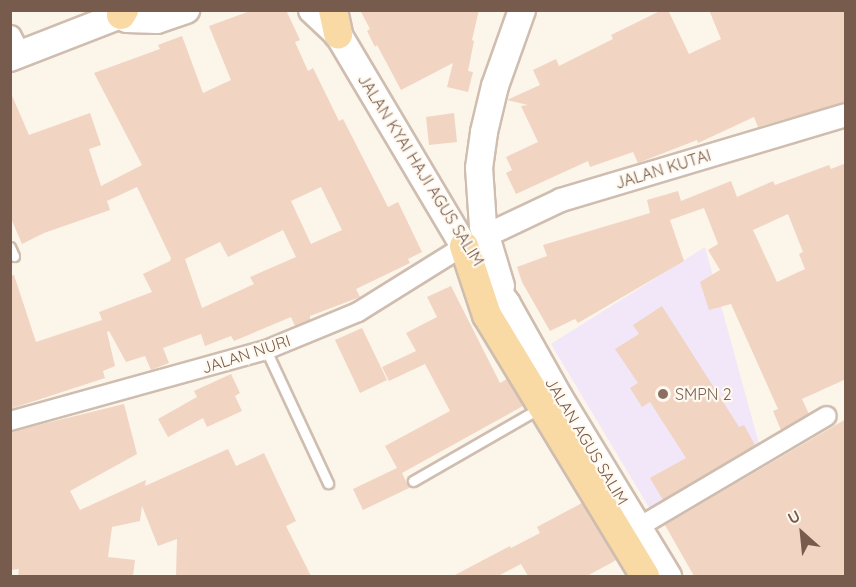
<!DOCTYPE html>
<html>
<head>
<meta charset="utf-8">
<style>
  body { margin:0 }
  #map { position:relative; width:856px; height:587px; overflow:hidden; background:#fcf5ea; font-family:Quicksand,sans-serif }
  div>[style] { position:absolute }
  .education>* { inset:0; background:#f2e6f9 }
  .building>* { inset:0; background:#f1d4c2 }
  .roads { filter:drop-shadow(2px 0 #cfbdaf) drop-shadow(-2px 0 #cfbdaf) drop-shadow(0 2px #cfbdaf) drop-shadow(0 -2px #cfbdaf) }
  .service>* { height:9px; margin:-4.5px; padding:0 4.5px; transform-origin:4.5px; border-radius:4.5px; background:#fff }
  .minor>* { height:18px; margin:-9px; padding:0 9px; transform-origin:9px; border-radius:9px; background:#fff }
  .tertiary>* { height:22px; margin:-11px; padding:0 11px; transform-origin:11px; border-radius:11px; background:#fff }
  .secondary>* { height:26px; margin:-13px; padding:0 13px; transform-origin:13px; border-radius:13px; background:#fff }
  .primary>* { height:28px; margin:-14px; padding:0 14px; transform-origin:14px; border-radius:14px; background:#f9d9a4 }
  .dots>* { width:16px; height:16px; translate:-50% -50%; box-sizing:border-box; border:3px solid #fff9f0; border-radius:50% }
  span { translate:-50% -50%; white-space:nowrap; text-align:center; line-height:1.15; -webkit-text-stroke:4.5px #fff9f0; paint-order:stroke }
  .street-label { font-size:16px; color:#775c4d }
  .education-label { font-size:16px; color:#785e54 }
  .left { translate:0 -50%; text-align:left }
  .frame { position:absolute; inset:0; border:12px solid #775c4d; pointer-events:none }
  .north { position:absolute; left:772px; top:503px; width:60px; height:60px; -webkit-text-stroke:4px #fff9f0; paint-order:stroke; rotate:333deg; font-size:16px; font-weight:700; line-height:24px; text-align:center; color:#775c4d }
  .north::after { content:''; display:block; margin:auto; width:21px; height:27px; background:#775c4d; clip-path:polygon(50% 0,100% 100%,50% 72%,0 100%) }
</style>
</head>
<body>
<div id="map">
  <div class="education">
    <i style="clip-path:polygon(705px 247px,759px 444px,653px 514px,551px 344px)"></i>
  </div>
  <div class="building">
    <i style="clip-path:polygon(evenodd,253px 10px,286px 10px,300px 40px,295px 42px,308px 71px,313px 68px,339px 121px,343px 119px,388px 207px,398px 202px,422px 252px,408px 259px,410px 263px,356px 289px,360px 297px,310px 316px,310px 320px,295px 326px,291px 317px,234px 341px,231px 336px,205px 346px,201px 334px,163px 348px,169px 363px,151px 370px,145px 356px,126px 362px,109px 331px,107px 332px,115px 366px,103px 371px,105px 378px,10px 409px,10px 276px,14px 275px,36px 342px,102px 320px,99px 312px,152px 292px,143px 274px,170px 261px,171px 258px,137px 187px,107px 201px,110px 210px,44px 233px,22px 244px,10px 216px,10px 91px,29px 135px,90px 113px,101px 145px,89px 149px,101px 186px,142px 165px,94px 73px,160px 49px,158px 45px,182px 36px,203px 93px,231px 80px,209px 26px,253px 10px,321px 187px,342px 230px,311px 244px,291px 201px,321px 187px,253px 10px,283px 230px,296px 257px,250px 277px,254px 284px,202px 308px,185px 259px,220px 242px,228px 257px,283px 230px)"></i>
    <i style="clip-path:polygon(360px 10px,479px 10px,472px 40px,474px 41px,468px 71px,473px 72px,468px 92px,447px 87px,453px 63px,401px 90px,377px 45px,375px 47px,367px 31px,370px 29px)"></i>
    <i style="clip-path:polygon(662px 10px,668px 10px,689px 54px,721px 39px,709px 10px,846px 10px,846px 102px,758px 127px,754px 117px,698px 143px,697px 140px,638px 163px,633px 152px,590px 167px,588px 161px,516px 194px,506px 173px,512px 170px,506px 157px,538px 142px,521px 106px,528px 105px,507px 100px,540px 85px,533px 70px,556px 59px,559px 66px,613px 39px,611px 35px)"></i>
    <i style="clip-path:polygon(454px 113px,457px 142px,429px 145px,426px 117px)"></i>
    <i style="clip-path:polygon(evenodd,846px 163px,846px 379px,802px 399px,809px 414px,781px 430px,773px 411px,778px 409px,731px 304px,709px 310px,700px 282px,720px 270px,708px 250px,718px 244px,704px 208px,670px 220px,684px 261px,578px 323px,575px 319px,550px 331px,522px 282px,517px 267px,547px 256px,543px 245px,650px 213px,647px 200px,678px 191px,681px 201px,731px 181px,737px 197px,773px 181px,775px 185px,829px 165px,831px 169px,846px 163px,788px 214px,803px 252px,799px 254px,805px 269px,777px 282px,753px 230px,788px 214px)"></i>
    <i style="clip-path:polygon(451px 286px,500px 383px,507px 379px,523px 406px,402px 473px,409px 488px,363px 510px,353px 489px,397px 468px,385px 446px,450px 411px,425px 364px,389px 381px,382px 367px,416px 351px,406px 333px,437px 317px,427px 297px)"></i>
    <i style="clip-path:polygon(662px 306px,739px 427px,744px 425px,755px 445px,663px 500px,650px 478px,686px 458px,650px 402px,642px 407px,630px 388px,638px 383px,615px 349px,639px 334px,633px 325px)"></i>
    <i style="clip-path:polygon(362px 328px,387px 380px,360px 393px,335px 340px)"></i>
    <i style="clip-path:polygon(231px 374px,240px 393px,235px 396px,242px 411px,207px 427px,203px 418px,168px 437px,158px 419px,197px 397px,194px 391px)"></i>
    <i style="clip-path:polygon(124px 404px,137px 454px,70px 491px,80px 510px,146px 480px,145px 486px,228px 449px,236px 466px,264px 453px,296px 521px,286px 526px,311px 576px,176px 576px,177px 539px,158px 546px,142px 506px,140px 521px,112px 527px,108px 557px,135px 560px,133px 576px,18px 576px,19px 569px,10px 570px,10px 432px)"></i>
    <i style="clip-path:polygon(846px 419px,846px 576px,694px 576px,665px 525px)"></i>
    <i style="clip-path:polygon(582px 503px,616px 560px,611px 563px,587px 576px,528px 576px,521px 564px,498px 576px,453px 576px,510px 546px,511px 548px,540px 533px,537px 527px)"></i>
  </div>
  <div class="roads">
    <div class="service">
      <i style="left:10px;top:247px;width:10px;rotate:66deg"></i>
      <i style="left:266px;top:350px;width:147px;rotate:65deg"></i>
      <i style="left:413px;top:481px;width:144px;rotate:-29.9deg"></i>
    </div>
    <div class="minor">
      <i style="left:10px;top:421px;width:266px;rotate:-15.5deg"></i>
      <i style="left:266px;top:350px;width:100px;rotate:-22.4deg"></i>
      <i style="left:358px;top:312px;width:125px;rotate:-31.9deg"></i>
      <i style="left:639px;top:527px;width:218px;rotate:-30.6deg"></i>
    </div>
    <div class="tertiary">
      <i style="left:10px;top:37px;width:20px;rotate:63deg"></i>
      <i style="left:485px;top:236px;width:84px;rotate:-25.3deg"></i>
      <i style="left:561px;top:200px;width:297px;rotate:-16.6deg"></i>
    </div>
    <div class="secondary">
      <i style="left:312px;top:10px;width:35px;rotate:43deg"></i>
      <i style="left:338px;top:34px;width:247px;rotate:59.3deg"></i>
      <i style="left:464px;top:246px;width:72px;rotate:53.4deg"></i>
      <i style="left:507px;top:304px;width:107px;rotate:60.8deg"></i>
      <i style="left:559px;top:397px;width:210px;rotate:58.7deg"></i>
      <i style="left:10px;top:58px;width:119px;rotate:-21.2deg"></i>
      <i style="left:121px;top:15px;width:7px;rotate:34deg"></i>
      <i style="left:127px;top:19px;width:30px;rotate:2deg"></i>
      <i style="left:157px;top:20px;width:31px;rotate:-19deg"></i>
      <i style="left:501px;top:286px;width:63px;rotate:-106.7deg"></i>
      <i style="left:483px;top:226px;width:58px;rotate:-93.9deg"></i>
      <i style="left:479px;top:168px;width:36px;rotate:-82deg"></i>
      <i style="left:484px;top:132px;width:47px;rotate:-76.6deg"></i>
      <i style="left:495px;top:86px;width:81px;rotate:-70.4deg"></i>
    </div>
    <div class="primary">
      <i style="left:333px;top:10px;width:25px;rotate:78deg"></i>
      <i style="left:121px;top:15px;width:6px;rotate:-59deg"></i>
      <i style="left:464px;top:246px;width:73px;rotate:71.6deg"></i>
      <i style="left:487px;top:315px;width:305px;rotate:58.8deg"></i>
    </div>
  </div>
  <div class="dots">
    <i style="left:663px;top:394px;background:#8d6e63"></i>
  </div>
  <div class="street-label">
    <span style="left:663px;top:169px;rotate:-17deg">JALAN KUTAI</span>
    <span style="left:421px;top:170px;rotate:58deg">JALAN KYAI HAJI AGUS SALIM</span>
    <span style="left:246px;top:354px;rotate:-18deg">JALAN NURI</span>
    <span style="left:587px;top:441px;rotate:59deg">JALAN AGUS SALIM</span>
  </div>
  <div class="education-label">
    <span class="left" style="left:675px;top:394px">SMPN 2</span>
  </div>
  <div class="frame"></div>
  <div class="north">U</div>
</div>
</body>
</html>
